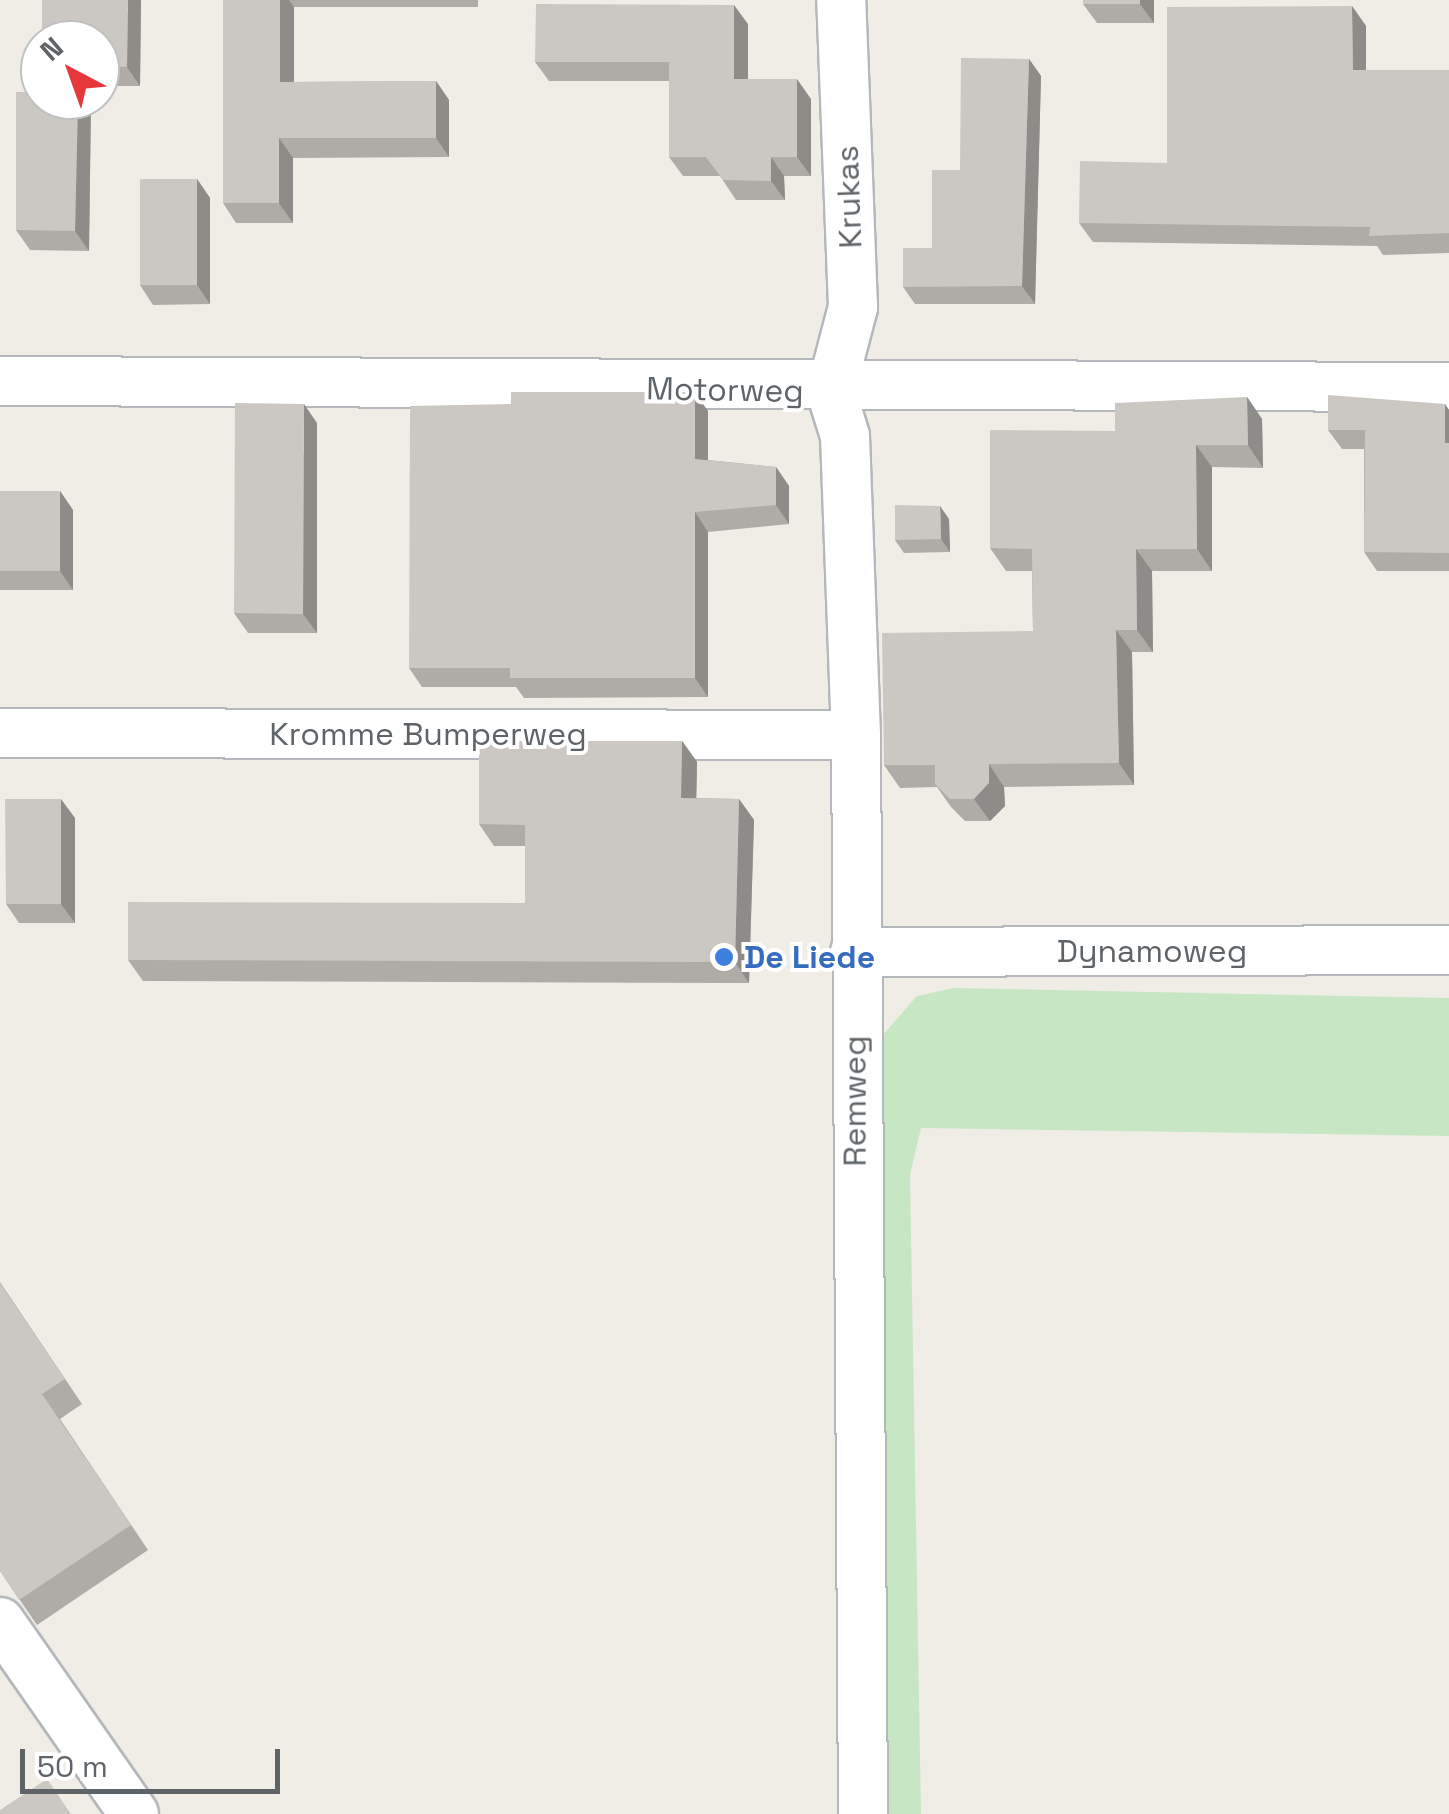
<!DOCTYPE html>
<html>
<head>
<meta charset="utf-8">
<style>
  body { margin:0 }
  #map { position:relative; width:1449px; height:1814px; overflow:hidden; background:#f0ede7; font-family:"Space Grotesk",sans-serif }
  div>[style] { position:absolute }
  .green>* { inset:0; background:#c7e7c4 }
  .roads { filter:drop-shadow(2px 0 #b4b7bb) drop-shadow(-2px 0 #b4b7bb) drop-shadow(0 2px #b4b7bb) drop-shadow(0 -2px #b4b7bb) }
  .minor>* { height:48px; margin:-24px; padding:0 24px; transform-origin:24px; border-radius:24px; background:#fff }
  .wall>* { inset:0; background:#afaca8 }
  .shaded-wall>* { inset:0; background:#8e8c88 }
  .building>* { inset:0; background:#cbc8c3 }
  .dots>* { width:28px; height:28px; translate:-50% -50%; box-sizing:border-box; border:5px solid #fff; border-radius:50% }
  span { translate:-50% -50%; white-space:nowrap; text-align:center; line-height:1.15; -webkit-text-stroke:8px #fff; paint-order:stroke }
  .street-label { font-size:32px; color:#5e6367 }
  .shop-label { font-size:32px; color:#366cbe; font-weight:700 }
  .left { translate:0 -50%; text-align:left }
  .north { position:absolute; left:20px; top:20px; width:100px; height:100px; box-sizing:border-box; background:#fff; border:2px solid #bfc1c2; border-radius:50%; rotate:319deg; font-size:28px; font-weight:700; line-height:40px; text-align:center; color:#5e6367 }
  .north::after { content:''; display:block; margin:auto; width:35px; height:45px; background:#e6373b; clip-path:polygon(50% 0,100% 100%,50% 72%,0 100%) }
  .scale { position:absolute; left:20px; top:1749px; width:260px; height:45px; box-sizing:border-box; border:5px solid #5e6367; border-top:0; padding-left:12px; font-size:30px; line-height:35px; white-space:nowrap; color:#5e6367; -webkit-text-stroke:8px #fff; paint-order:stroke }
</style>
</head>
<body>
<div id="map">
  <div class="green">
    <i style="clip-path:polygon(954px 988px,1449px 998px,1449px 1136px,921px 1128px,910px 1175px,921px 1814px,878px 1814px,875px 1044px,917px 996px)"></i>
  </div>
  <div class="roads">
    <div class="minor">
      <i style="left:0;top:381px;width:1449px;rotate:0.24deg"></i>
      <i style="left:831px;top:391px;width:47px;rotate:72.7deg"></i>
      <i style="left:845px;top:436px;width:299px;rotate:87.9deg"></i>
      <i style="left:856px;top:735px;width:1079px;rotate:89.63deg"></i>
      <i style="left:831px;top:391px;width:87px;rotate:-75.3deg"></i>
      <i style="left:853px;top:307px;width:307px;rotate:-92.2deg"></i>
      <i style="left:0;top:733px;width:856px;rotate:0.13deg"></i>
      <i style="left:855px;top:952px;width:594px;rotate:-0.19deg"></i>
      <i style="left:0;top:1622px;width:234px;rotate:55.1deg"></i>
    </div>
  </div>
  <div class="wall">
    <i style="clip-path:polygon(141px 0,140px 86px,100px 86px,100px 40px)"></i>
    <i style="clip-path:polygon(223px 0,478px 0,478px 7px,294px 7px,294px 82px,436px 81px,449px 100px,449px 157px,293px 158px,293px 223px,236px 223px,223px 203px)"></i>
    <i style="clip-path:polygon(1154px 0,1154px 23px,1097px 23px,1083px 4px)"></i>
    <i style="clip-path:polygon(1352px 6px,1366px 26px,1366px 70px,1449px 70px,1449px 253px,1383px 255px,1377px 246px,1093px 242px,1079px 223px,1167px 163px)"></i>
    <i style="clip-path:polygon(748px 24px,748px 79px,811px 99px,811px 176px,784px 176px,785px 200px,736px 200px,720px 176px,683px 176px,669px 157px,669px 81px,549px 81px,535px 62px)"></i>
    <i style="clip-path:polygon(1029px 59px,1041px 76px,1035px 304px,915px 304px,903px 287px,932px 248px,960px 170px)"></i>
    <i style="clip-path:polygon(40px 100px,91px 100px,89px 251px,30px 250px,16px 230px)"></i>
    <i style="clip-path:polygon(197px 179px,210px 198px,210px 304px,153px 305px,140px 285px)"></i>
    <i style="clip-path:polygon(1247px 397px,1262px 419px,1263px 468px,1212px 467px,1212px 571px,1152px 571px,1153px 652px,1132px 652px,1134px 785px,1004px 787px,1005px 806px,990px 821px,965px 821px,951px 807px,937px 787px,900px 788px,884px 765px,1033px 631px,1032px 571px,1006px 571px,990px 548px,1115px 431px)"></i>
    <i style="clip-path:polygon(1445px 404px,1449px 410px,1449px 571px,1377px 571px,1364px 552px,1364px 449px,1342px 449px,1328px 430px)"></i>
    <i style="clip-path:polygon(708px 411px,708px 460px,776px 467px,789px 486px,789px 524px,708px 532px,708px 697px,524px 698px,516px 687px,422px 687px,409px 668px)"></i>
    <i style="clip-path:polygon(317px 423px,317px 633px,248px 633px,234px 613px)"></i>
    <i style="clip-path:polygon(0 491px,60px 491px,73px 510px,73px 590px,0 590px)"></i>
    <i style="clip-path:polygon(949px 519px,950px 552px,904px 553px,895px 540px)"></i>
    <i style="clip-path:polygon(682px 741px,697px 762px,696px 798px,739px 799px,754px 820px,749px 983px,143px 981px,128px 960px,525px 903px,525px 846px,494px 846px,479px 824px)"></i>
    <i style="clip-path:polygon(75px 818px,75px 923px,19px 923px,6px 904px)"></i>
    <i style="clip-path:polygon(0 1282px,82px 1404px,60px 1419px,148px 1550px,37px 1625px,0 1571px)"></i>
  </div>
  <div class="shaded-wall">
    <i style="clip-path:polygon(128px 0,141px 0,140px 86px,127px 67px)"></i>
    <i style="clip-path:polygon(280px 0,289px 0,294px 7px,294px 101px,280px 82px)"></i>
    <i style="clip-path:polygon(1140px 0,1154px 0,1154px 23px,1140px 4px)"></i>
    <i style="clip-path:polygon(734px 5px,748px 24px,748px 98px,734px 79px)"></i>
    <i style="clip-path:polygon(1352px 6px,1366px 26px,1366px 89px,1353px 70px)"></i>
    <i style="clip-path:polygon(1029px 59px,1041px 76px,1035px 304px,1022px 286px)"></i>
    <i style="clip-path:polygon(797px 79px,811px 99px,811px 176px,797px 157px)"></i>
    <i style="clip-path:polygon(436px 81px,449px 100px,449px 157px,436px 138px)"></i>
    <i style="clip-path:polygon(78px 100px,91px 100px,89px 251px,75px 231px)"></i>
    <i style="clip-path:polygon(279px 138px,293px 158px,293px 223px,279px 203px)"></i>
    <i style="clip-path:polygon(771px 157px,784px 176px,785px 200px,771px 181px)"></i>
    <i style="clip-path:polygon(197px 179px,210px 198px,210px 304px,197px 285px)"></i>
    <i style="clip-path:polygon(695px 392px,708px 411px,708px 478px,695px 459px)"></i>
    <i style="clip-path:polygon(1247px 397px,1262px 419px,1263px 468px,1248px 445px)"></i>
    <i style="clip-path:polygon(304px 404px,317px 423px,317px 633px,303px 614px)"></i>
    <i style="clip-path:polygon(1445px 404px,1449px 410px,1449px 449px,1445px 443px)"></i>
    <i style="clip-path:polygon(1196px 445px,1212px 467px,1212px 571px,1197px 549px)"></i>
    <i style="clip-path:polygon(776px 467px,789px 486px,789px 524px,776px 505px)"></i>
    <i style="clip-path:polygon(60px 491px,73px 510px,73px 590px,60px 571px)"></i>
    <i style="clip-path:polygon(940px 506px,949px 519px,950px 552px,941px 539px)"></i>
    <i style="clip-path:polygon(695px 512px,708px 532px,708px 697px,695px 678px)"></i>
    <i style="clip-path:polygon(1136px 549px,1152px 571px,1153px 652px,1137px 630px)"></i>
    <i style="clip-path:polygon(1116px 630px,1132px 652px,1134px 785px,1119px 763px)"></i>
    <i style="clip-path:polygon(682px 741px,697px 762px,696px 819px,681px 798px)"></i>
    <i style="clip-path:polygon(989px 764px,1004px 787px,1005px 806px,990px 821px,974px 799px)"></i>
    <i style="clip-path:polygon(61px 799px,75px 818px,75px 923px,61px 904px)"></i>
    <i style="clip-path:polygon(739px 799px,754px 820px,749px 983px,735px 962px)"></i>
  </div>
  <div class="building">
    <i style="clip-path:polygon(42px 0,128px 0,127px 67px,100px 66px,100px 40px,42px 40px)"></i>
    <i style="clip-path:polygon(223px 0,280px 0,280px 82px,436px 81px,436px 138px,279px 138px,279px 203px,223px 203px)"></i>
    <i style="clip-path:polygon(1083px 0,1140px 0,1140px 4px,1083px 4px)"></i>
    <i style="clip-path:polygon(536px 4px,734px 5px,734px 79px,797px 79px,797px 157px,771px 157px,771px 181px,723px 180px,706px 157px,669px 157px,669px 62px,535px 62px)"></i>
    <i style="clip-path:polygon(1352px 6px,1353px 70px,1449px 70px,1449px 233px,1369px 236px,1370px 227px,1079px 223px,1080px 161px,1167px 163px,1167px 7px)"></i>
    <i style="clip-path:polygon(961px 58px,1029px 59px,1022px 286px,903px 287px,903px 248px,932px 248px,932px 170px,960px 170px)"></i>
    <i style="clip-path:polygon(16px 92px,40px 92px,40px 100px,78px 100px,75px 231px,16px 230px)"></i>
    <i style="clip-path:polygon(140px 179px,197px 179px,197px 285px,140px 285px)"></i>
    <i style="clip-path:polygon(511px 392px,695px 392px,695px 459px,776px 467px,776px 505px,695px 512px,695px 678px,510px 678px,510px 668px,409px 668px,410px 406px,511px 404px)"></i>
    <i style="clip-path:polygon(1328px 395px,1445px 404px,1445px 443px,1449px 443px,1449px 553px,1364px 552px,1365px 430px,1328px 430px)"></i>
    <i style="clip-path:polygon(1247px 397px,1248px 445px,1196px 445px,1197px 549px,1136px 549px,1137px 630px,1116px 630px,1119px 763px,989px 764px,989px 783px,974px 799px,950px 799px,935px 784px,935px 765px,884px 765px,882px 633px,1033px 631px,1032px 549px,990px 548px,990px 430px,1115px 431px,1115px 403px)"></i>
    <i style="clip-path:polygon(235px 403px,304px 404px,303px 614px,234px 613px)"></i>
    <i style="clip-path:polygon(0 491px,60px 491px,60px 571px,0 571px)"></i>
    <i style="clip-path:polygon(895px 505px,940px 506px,941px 539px,895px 540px)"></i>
    <i style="clip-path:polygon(479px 741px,682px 741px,681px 798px,739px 799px,735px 962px,128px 960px,128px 902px,525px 903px,525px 825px,479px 824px)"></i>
    <i style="clip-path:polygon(5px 799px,61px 799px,61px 904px,6px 904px)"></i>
    <i style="clip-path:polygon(0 1283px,65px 1379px,42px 1394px,131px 1525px,19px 1600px,0 1571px)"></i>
    <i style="clip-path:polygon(47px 1779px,71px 1814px,0 1814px,0 1810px)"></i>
  </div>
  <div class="dots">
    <i style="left:724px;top:957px;background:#3f7fe0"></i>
  </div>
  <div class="street-label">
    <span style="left:849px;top:197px;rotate:-92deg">Krukas</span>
    <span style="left:725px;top:390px;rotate:1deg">Motorweg</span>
    <span style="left:428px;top:734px">Kromme Bumperweg</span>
    <span style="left:1152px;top:951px">Dynamoweg</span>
    <span style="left:855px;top:1101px;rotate:-90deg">Remweg</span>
  </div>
  <div class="shop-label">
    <span class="left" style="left:744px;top:957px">De Liede</span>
  </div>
  <div class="north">N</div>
  <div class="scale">50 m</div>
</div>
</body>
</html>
